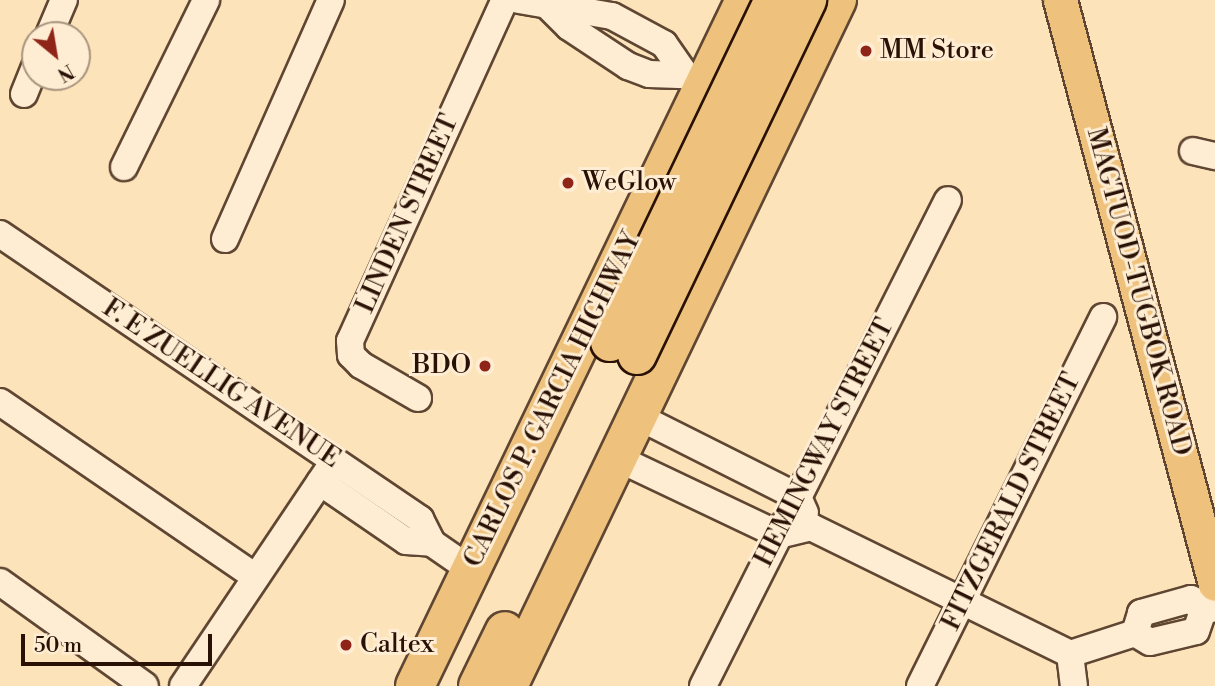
<!DOCTYPE html>
<html>
<head>
<meta charset="utf-8">
<style>
  body { margin:0 }
  #map { position:relative; width:1215px; height:686px; overflow:hidden; background:#fde3b9; font-family:"Libre Bodoni",serif }
  div>[style] { position:absolute }
  .roads { filter:drop-shadow(2px 0 #5f4633) drop-shadow(-2px 0 #5f4633) drop-shadow(0 2px #5f4633) drop-shadow(0 -2px #5f4633) }
  .minor>* { height:26px; margin:-13px; padding:0 13px; transform-origin:13px; border-radius:13px; background:#feedd2 }
  .major>* { height:33px; margin:-16.5px; padding:0 16.5px; transform-origin:16.5px; border-radius:16.5px; background:#eec27c }
  .highway>* { height:38px; margin:-19px; padding:0 19px; transform-origin:19px; border-radius:19px; background:#eec27c }
  .bridges { filter:drop-shadow(2px 0 #2a1106) drop-shadow(-2px 0 #2a1106) drop-shadow(0 2px #2a1106) drop-shadow(0 -2px #2a1106) }
  .highway-bridge>* { height:38px; margin:-19px; padding:0 19px; transform-origin:19px; border-radius:19px; background:#eec27c }
  .dots>* { width:19px; height:19px; translate:-50% -50%; box-sizing:border-box; border:4px solid #feedd2; border-radius:50% }
  span { translate:-50% -50%; white-space:nowrap; text-align:center; line-height:1.15; -webkit-text-stroke:6px #feedd2; paint-order:stroke }
  .poi-label { font-size:26px; color:#2a1106 }
  .left { translate:0 -50%; text-align:left }
  .right { translate:-100% -50%; text-align:right }
  .street-label { font-size:26px; color:#2a1106 }
  .north { position:absolute; left:21px; top:21px; width:70px; height:70px; box-sizing:border-box; background:#feedd2; border:2px solid #a99580; border-radius:50%; rotate:150deg; font-size:19px; font-weight:700; line-height:28px; text-align:center; color:#2a1106 }
  .north::after { content:''; display:block; margin:auto; width:24px; height:32px; background:#8f2418; clip-path:polygon(50% 0,100% 100%,50% 72%,0 100%) }
  .scale { position:absolute; left:21px; top:634px; width:191px; height:32px; box-sizing:border-box; border:4px solid #2a1106; border-top:0; padding-left:9px; font-size:21px; line-height:24px; white-space:nowrap; color:#2a1106; -webkit-text-stroke:5px #feedd2; paint-order:stroke }
</style>
</head>
<body>
<div id="map">
  <div class="roads">
    <div class="minor">
      <i style="left:519px;top:0;width:94px;rotate:9.8deg"></i>
      <i style="left:612px;top:16px;width:59px;rotate:28.3deg"></i>
      <i style="left:664px;top:44px;width:38px;rotate:55deg"></i>
      <i style="left:547px;top:5px;width:31px;rotate:45deg"></i>
      <i style="left:569px;top:27px;width:71px;rotate:33.5deg"></i>
      <i style="left:628px;top:66px;width:22px;rotate:21deg"></i>
      <i style="left:649px;top:74px;width:37px;rotate:2deg"></i>
      <i style="left:686px;top:75px;width:12px;rotate:24deg"></i>
      <i style="left:49px;top:35px;width:38px;rotate:-67deg"></i>
      <i style="left:24px;top:94px;width:29px;rotate:-68deg"></i>
      <i style="left:1193px;top:151px;width:23px;rotate:13deg"></i>
      <i style="left:124px;top:167px;width:186px;rotate:-63.8deg"></i>
      <i style="left:0;top:234px;width:508px;rotate:34.16deg"></i>
      <i style="left:420px;top:519px;width:27px;rotate:63deg"></i>
      <i style="left:225px;top:239px;width:261px;rotate:-66.1deg"></i>
      <i style="left:418px;top:398px;width:66px;rotate:-149.9deg"></i>
      <i style="left:361px;top:365px;width:14px;rotate:-135deg"></i>
      <i style="left:351px;top:355px;width:14px;rotate:-94deg"></i>
      <i style="left:350px;top:341px;width:375px;rotate:-65.6deg"></i>
      <i style="left:0;top:402px;width:310px;rotate:34.4deg"></i>
      <i style="left:637px;top:416px;width:180px;rotate:26.7deg"></i>
      <i style="left:798px;top:497px;width:17px;rotate:66deg"></i>
      <i style="left:617px;top:458px;width:179px;rotate:25.4deg"></i>
      <i style="left:779px;top:535px;width:33px;rotate:-14deg"></i>
      <i style="left:811px;top:527px;width:288px;rotate:26.1deg"></i>
      <i style="left:1070px;top:654px;width:68px;rotate:-17.9deg"></i>
      <i style="left:1135px;top:633px;width:17px;rotate:31deg"></i>
      <i style="left:1150px;top:642px;width:47px;rotate:-13.4deg"></i>
      <i style="left:1196px;top:631px;width:21px;rotate:-71deg"></i>
      <i style="left:320px;top:482px;width:104px;rotate:34.5deg"></i>
      <i style="left:406px;top:541px;width:26px;rotate:4deg"></i>
      <i style="left:432px;top:543px;width:47px;rotate:34.7deg"></i>
      <i style="left:0;top:582px;width:178px;rotate:35.6deg"></i>
      <i style="left:1135px;top:633px;width:21px;rotate:-73deg"></i>
      <i style="left:1141px;top:613px;width:52px;rotate:-15.6deg"></i>
      <i style="left:1191px;top:599px;width:17px;rotate:45deg"></i>
      <i style="left:1203px;top:611px;width:12px;rotate:-14deg"></i>
      <i style="left:1070px;top:654px;width:32px;rotate:83deg"></i>
      <i style="left:183px;top:686px;width:271px;rotate:-56.1deg"></i>
      <i style="left:703px;top:686px;width:544px;rotate:-63.25deg"></i>
      <i style="left:920px;top:686px;width:412px;rotate:-63.6deg"></i>
    </div>
    <div class="major">
      <i style="left:1060px;top:0;width:604px;rotate:75.14deg"></i>
    </div>
    <div class="highway">
      <i style="left:415px;top:686px;width:761px;rotate:-64.31deg"></i>
      <i style="left:478px;top:686px;width:61px;rotate:-63.9deg"></i>
      <i style="left:508px;top:686px;width:761px;rotate:-64.38deg"></i>
    </div>
  </div>
  <div class="bridges">
    <div class="highway-bridge">
      <i style="left:610px;top:342px;width:379px;rotate:-64.4deg"></i>
      <i style="left:637px;top:355px;width:394px;rotate:-64.4deg"></i>
    </div>
  </div>
  <div class="dots">
    <i style="left:866px;top:51px;background:#8f2418"></i>
    <i style="left:568px;top:183px;background:#8f2418"></i>
    <i style="left:485px;top:366px;background:#8f2418"></i>
    <i style="left:346px;top:645px;background:#8f2418"></i>
  </div>
  <div class="poi-label">
    <span class="left" style="left:880px;top:51px">MM Store</span>
    <span class="left" style="left:582px;top:183px">WeGlow</span>
    <span class="right" style="left:471px;top:366px">BDO</span>
    <span class="left" style="left:360px;top:645px">Caltex</span>
  </div>
  <div class="street-label">
    <span style="left:408px;top:214px;rotate:-66deg">LINDEN STREET</span>
    <span style="left:1138px;top:292px;rotate:75deg">MAGTUOD-TUGBOK ROAD</span>
    <span style="left:221px;top:384px;rotate:34deg">F. E ZUELLIG AVENUE</span>
    <span style="left:553px;top:400px;rotate:-64deg">CARLOS P. GARCIA HIGHWAY</span>
    <span style="left:825px;top:443px;rotate:-63deg">HEMINGWAY STREET</span>
    <span style="left:1012px;top:502px;rotate:-64deg">FITZGERALD STREET</span>
  </div>
  <div class="north">N</div>
  <div class="scale">50 m</div>
</div>
</body>
</html>
